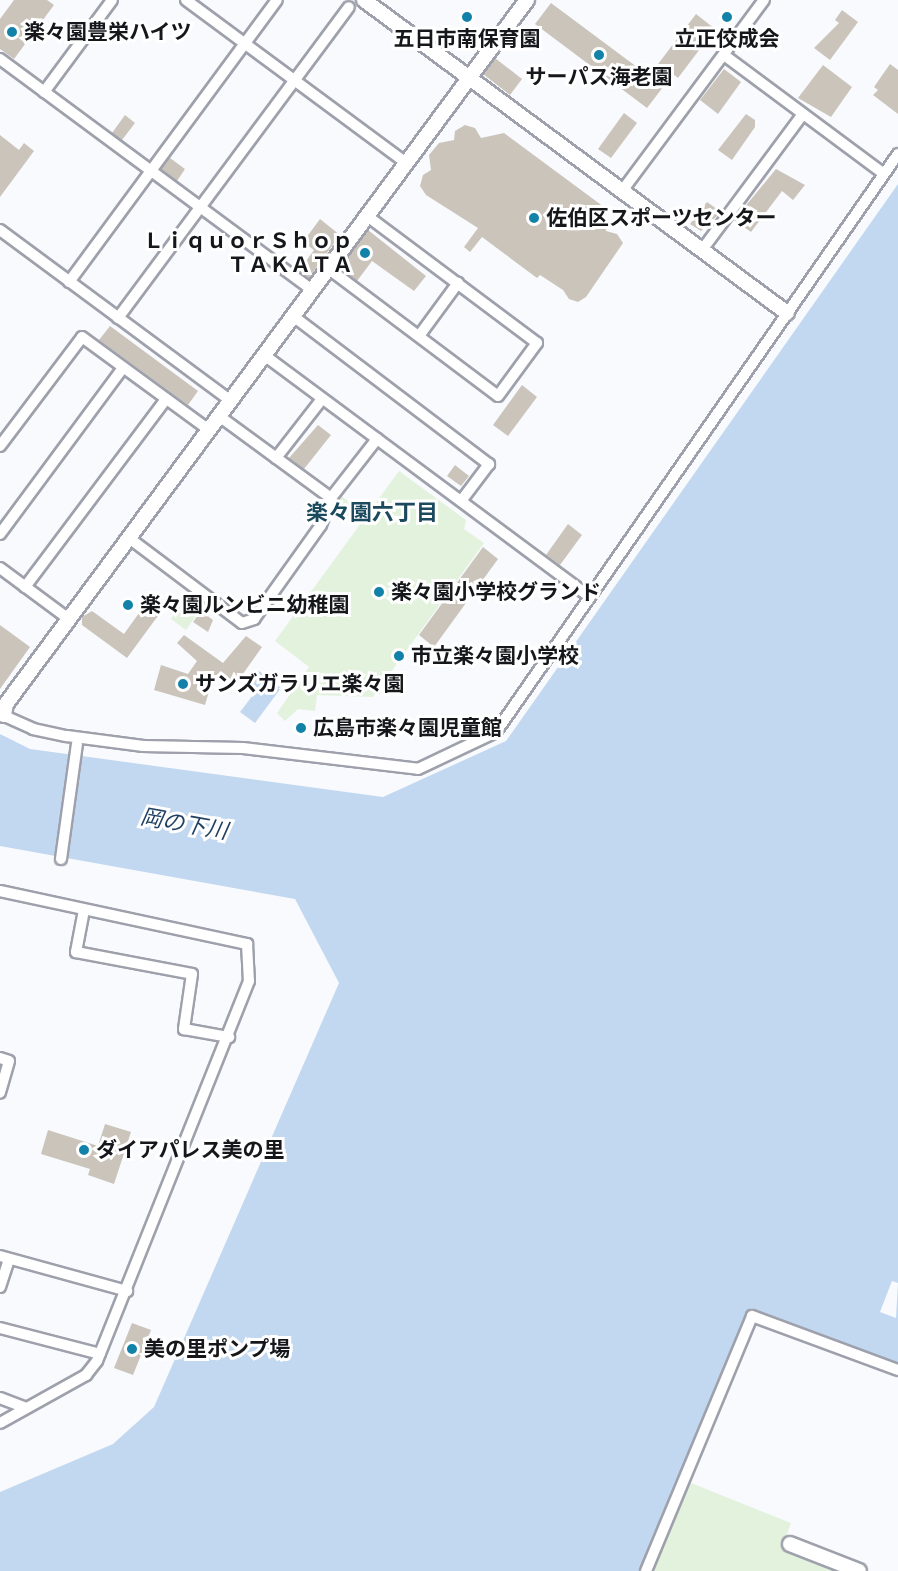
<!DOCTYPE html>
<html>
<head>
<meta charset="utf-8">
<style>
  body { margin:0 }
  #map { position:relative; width:898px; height:1571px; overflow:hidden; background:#f8fafe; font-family:Helvetica,"Noto Sans JP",sans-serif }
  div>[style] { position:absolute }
  .green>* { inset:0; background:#e3f2dd }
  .water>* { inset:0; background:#c2d8f0 }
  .pier>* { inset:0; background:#f8fafe }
  .building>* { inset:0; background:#cbc4bb }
  .roads { filter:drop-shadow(2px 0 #9ea1ab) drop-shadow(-2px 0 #9ea1ab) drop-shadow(0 2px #9ea1ab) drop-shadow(0 -2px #9ea1ab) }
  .street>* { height:10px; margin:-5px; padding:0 5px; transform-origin:5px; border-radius:5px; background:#fff }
  .secondary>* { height:14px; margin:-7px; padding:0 7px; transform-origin:7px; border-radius:7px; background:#fff }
  .dots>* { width:16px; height:16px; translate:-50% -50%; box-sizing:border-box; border:3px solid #fff; border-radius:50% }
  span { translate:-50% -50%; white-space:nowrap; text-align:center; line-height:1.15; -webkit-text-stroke:6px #fff; paint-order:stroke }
  .poi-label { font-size:21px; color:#15171a; font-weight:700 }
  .left { translate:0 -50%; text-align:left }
  .right { translate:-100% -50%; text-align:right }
  .neighbourhood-label { font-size:22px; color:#1b4a5e; font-weight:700 }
  .water-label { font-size:22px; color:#214164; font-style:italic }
</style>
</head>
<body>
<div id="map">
  <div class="green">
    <i style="clip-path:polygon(399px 471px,466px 520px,464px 529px,484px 543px,373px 697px,317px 695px,315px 711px,298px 709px,285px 721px,277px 713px,309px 667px,275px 641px)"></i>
    <i style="clip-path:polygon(340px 495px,364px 513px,357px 525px,332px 507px)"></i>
    <i style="clip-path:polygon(190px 592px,205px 603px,186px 630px,171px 619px)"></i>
    <i style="clip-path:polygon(686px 1481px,791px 1523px,782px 1548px,842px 1571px,649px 1571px)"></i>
  </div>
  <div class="water">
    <i style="clip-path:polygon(898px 184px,898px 1364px,751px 1308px,643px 1571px,0 1571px,0 1492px,113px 1444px,154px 1407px,339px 983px,295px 899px,0 846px,0 734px,30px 749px,383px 797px,506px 741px)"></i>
    <i style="clip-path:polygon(259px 671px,281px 688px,255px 723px,240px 712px,256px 691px,249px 685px)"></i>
  </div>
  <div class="pier">
    <i style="clip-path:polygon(892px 1281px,898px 1283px,896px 1318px,880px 1312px)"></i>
  </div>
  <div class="building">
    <i style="clip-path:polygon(14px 0,47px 0,54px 5px,14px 59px,0 49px,0 19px)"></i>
    <i style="clip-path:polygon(551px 3px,649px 76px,696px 14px,715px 29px,678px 78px,673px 74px,647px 108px,535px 24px)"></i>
    <i style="clip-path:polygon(842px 10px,858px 22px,830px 60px,814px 48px,839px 23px,835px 20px)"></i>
    <i style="clip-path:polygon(495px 58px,522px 79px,510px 95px,483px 74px)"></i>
    <i style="clip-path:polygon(890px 64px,898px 70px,898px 114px,873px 95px,878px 90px,874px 87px)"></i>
    <i style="clip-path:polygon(823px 65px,852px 87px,831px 117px,798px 98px)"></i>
    <i style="clip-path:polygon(724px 69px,741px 82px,718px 114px,700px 100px)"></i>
    <i style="clip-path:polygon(624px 113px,637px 123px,611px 158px,598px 149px)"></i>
    <i style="clip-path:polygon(746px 114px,755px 120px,755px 127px,732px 160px,718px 150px)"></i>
    <i style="clip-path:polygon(125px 115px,135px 123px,122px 140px,112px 133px)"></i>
    <i style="clip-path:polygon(465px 125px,475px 128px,481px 138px,504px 133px,604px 207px,606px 231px,617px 234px,623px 243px,586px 297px,578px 302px,569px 299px,563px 290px,540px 275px,537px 278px,482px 237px,470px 252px,464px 247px,478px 228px,426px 195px,420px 186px,423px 175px,431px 170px,429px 155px,439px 143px,454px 140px,455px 131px)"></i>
    <i style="clip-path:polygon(0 135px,19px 150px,24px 143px,34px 151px,0 197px)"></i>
    <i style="clip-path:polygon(170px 158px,185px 169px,177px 181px,161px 169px)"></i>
    <i style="clip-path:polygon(776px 169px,805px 185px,793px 200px,782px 191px,751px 232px,734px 220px)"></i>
    <i style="clip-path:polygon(707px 202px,721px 212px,701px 231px,690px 224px)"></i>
    <i style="clip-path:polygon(320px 219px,340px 235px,309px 278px,299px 271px,314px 250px,303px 242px)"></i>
    <i style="clip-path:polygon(368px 230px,426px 276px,414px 291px,372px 261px,357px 281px,341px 268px)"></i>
    <i style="clip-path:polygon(110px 326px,198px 391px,188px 405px,99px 340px)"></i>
    <i style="clip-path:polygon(522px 385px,537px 397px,508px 436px,493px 425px)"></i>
    <i style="clip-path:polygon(318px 425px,331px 435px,304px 469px,289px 458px)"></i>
    <i style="clip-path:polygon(455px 465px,469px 476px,461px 486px,447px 476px)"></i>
    <i style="clip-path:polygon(568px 524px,582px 535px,560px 565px,546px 555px)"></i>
    <i style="clip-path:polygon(483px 547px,498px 559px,434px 647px,419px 635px)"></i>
    <i style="clip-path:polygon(149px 599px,163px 609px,127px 658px,82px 625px,82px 617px,92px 611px,124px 634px)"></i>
    <i style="clip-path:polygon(201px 611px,213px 620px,208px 632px,193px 622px)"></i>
    <i style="clip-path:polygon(0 625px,30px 647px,0 689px)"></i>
    <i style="clip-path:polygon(184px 635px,223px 663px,246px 636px,262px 647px,235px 685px,229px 687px,214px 675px,205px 705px,154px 690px,161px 665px,188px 674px,197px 661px,177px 643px)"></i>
    <i style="clip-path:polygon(105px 1124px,131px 1132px,114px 1184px,88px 1175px,90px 1169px,41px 1154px,48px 1130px,98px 1146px)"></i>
    <i style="clip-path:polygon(132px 1323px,151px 1330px,133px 1375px,114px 1368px)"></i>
  </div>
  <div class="roads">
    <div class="street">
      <i style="left:186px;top:0;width:274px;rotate:36.5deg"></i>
      <i style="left:724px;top:55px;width:199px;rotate:36.6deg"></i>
      <i style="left:0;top:59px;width:388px;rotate:36.5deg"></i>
      <i style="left:44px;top:92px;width:114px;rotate:-53.5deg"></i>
      <i style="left:622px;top:191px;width:238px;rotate:-53.4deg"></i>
      <i style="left:0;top:230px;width:287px;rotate:36.5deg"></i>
      <i style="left:702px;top:250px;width:169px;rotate:-53.4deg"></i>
      <i style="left:329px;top:269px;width:211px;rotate:36.9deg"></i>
      <i style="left:498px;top:396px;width:66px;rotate:-53.7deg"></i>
      <i style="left:537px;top:343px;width:212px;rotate:-143.2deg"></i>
      <i style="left:69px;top:282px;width:350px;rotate:-53.6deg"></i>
      <i style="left:293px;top:316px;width:246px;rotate:37.1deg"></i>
      <i style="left:489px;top:464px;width:46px;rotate:127.1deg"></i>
      <i style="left:118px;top:318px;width:387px;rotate:-53.4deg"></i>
      <i style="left:419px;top:336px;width:66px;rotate:-53.7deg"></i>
      <i style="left:264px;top:355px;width:406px;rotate:36.6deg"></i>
      <i style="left:219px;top:416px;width:139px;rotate:36.2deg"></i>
      <i style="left:0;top:446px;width:136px;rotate:-53deg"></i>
      <i style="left:82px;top:337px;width:157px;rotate:36.2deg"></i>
      <i style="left:276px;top:458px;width:75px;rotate:-52.1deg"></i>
      <i style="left:0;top:534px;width:207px;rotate:-53.5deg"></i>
      <i style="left:129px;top:538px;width:141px;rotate:37deg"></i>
      <i style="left:242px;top:623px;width:13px;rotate:-18deg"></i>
      <i style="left:254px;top:619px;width:115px;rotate:-54.5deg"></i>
      <i style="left:321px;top:525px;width:29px;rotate:-70deg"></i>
      <i style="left:331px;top:498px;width:75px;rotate:-52.1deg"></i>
      <i style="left:0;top:568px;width:86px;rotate:36.5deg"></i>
      <i style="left:25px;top:587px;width:235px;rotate:-53.1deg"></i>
      <i style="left:0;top:714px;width:36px;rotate:24deg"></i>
      <i style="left:33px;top:729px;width:35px;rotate:12deg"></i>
      <i style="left:67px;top:736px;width:77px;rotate:7.5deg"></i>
      <i style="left:143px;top:746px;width:100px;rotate:1.1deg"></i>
      <i style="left:243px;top:748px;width:176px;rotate:6.8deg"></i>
      <i style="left:418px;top:769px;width:86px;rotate:-25.4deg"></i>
      <i style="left:496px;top:732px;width:704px;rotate:-55.18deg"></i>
      <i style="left:61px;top:859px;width:116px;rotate:-82.1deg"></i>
      <i style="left:0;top:891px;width:253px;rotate:12.1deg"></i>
      <i style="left:247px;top:944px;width:37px;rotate:87deg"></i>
      <i style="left:249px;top:981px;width:409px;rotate:111.8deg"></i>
      <i style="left:97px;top:1361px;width:18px;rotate:128deg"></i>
      <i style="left:86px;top:1375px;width:98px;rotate:150.8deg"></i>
      <i style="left:84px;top:910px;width:43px;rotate:100.8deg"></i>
      <i style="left:76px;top:952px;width:118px;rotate:10.7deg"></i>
      <i style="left:192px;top:974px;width:56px;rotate:98.3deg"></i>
      <i style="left:184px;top:1029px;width:46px;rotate:10.1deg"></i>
      <i style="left:0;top:1058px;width:9px;rotate:18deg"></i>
      <i style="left:9px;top:1061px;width:33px;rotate:106deg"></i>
      <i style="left:0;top:1256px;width:132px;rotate:15.4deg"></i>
      <i style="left:0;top:1287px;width:29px;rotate:-72deg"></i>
      <i style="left:0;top:1328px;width:103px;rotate:14.6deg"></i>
      <i style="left:0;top:1398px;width:28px;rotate:21deg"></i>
      <i style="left:646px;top:1571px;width:276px;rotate:-67.4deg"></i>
      <i style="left:752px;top:1316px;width:156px;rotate:20.3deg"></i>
    </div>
    <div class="secondary">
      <i style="left:364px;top:0;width:526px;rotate:36.5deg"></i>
      <i style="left:4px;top:715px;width:11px;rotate:-80deg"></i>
      <i style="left:6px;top:704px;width:876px;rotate:-53.5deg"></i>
      <i style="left:790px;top:1544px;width:74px;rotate:21.4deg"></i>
    </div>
  </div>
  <div class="dots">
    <i style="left:467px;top:17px;background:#1282a9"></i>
    <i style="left:727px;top:17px;background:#1282a9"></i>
    <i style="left:12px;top:32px;background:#1282a9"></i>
    <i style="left:599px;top:55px;background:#1282a9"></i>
    <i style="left:534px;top:218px;background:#1282a9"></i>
    <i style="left:365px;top:253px;background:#1282a9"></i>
    <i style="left:379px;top:592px;background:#1282a9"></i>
    <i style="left:128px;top:605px;background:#1282a9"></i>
    <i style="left:399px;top:656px;background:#1282a9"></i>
    <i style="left:183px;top:684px;background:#1282a9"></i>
    <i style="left:301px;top:728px;background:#1282a9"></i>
    <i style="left:84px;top:1150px;background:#1282a9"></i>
    <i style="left:132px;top:1349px;background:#1282a9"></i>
  </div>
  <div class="poi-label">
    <span class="left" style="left:24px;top:32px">楽々園豊栄ハイツ</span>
    <span style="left:467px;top:39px">五日市南保育園</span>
    <span style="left:727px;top:39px">立正佼成会</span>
    <span style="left:599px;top:77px">サーパス海老園</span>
    <span class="left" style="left:546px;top:218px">佐伯区スポーツセンター</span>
    <span class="right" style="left:353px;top:253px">ＬｉｑｕｏｒＳｈｏｐ<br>ＴＡＫＡＴＡ</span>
    <span class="left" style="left:391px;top:592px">楽々園小学校グランド</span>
    <span class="left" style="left:140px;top:605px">楽々園ルンビニ幼稚園</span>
    <span class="left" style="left:411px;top:656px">市立楽々園小学校</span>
    <span class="left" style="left:195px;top:684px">サンズガラリエ楽々園</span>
    <span class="left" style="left:313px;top:728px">広島市楽々園児童館</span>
    <span class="left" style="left:96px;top:1150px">ダイアパレス美の里</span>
    <span class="left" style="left:144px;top:1349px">美の里ポンプ場</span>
  </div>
  <div class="neighbourhood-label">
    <span style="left:372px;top:513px">楽々園六丁目</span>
  </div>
  <div class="water-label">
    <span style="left:184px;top:824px;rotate:10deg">岡の下川</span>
  </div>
</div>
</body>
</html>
